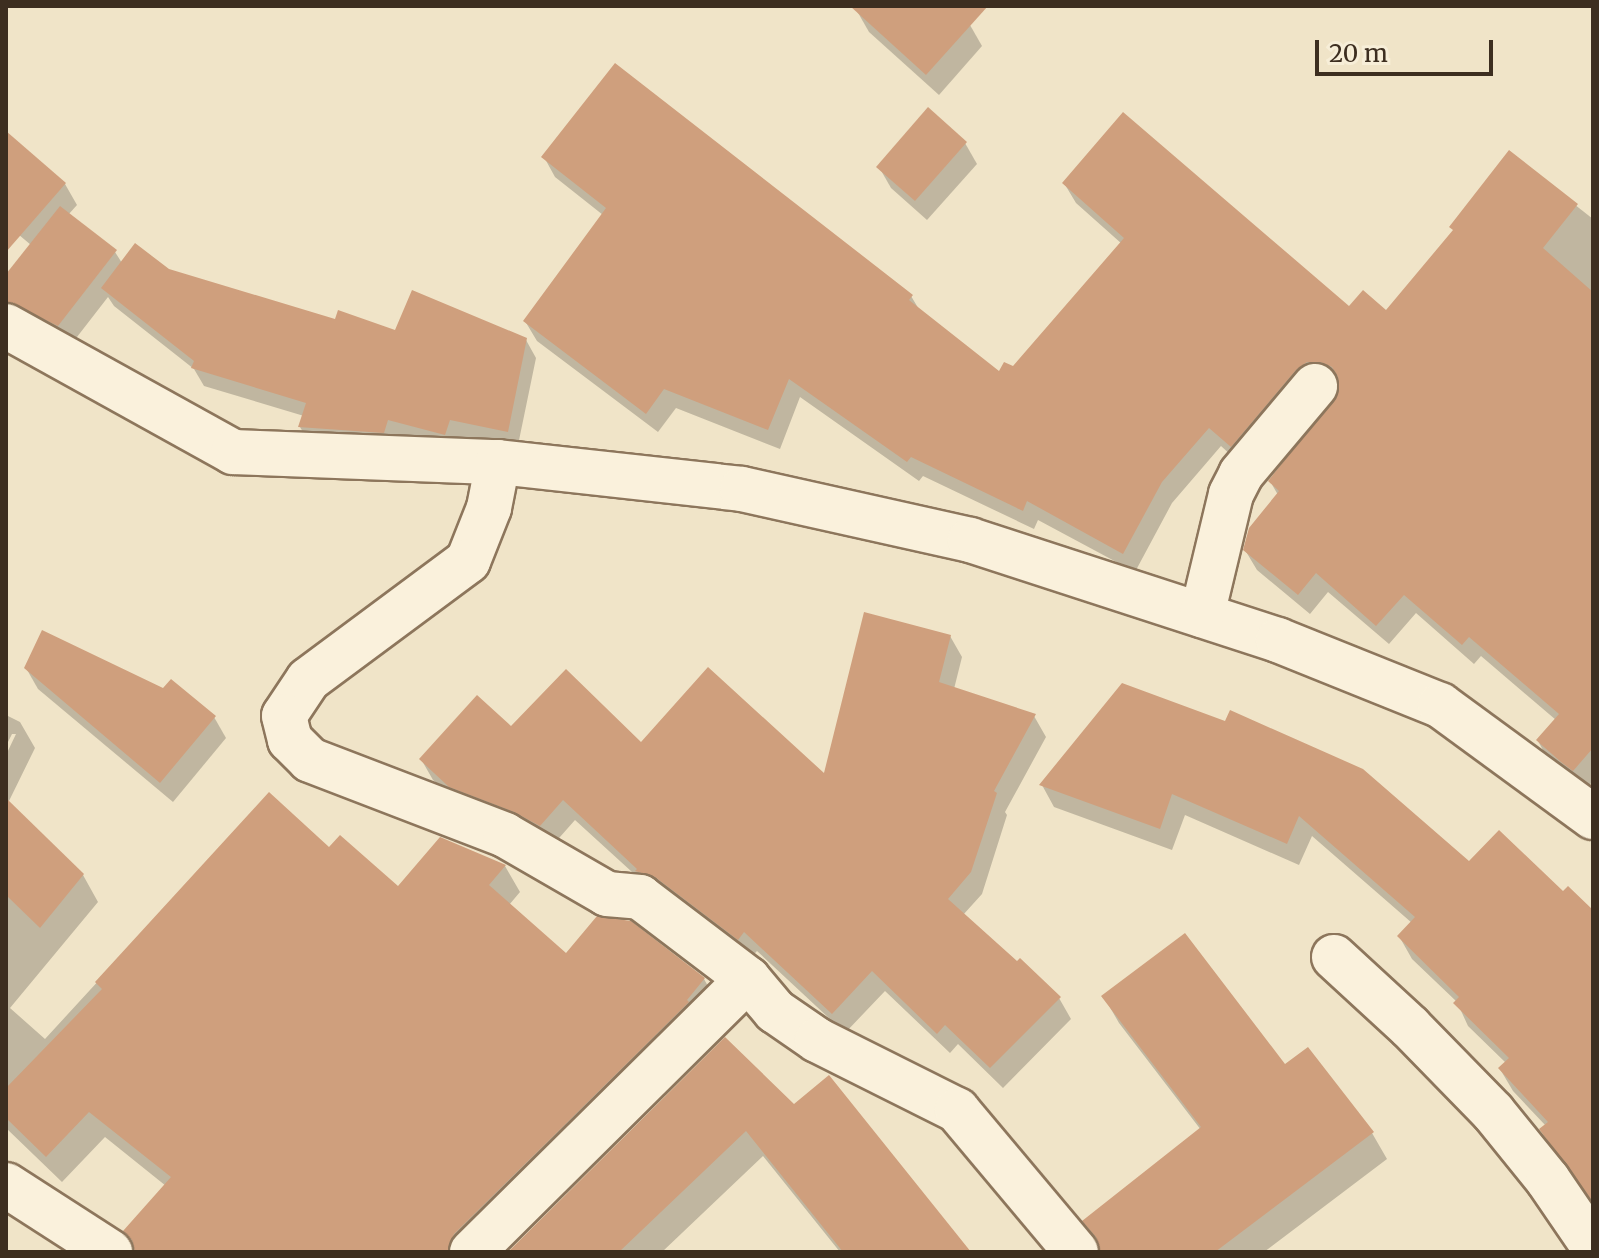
<!DOCTYPE html>
<html>
<head>
<meta charset="utf-8">
<style>
  body { margin:0 }
  #map { position:relative; width:1599px; height:1258px; overflow:hidden; background:#f0e4c8; font-family:Merriweather,serif }
  div>[style] { position:absolute }
  .shadow>* { inset:0; background:#0003 }
  .building>* { inset:0; background:#cf9f7d }
  .roads { filter:drop-shadow(2px 0 #8d765c) drop-shadow(-2px 0 #8d765c) drop-shadow(0 2px #8d765c) drop-shadow(0 -2px #8d765c) }
  .street>* { height:44px; margin:-22px; padding:0 22px; transform-origin:22px; border-radius:22px; background:#faf1dc }
  span { translate:-50% -50%; white-space:nowrap; text-align:center; line-height:1.15; -webkit-text-stroke:6px #f7eed8; paint-order:stroke }
  .frame { position:absolute; inset:0; border:8px solid #3d2e20; pointer-events:none }
  .scale { position:absolute; left:1315px; top:40px; width:178px; height:36px; box-sizing:border-box; border:4px solid #3d2e20; border-top:0; padding-left:10px; font-size:24px; line-height:28px; white-space:nowrap; color:#3d2e20; -webkit-text-stroke:6px #f7eed8; paint-order:stroke }
</style>
</head>
<body>
<div id="map">
  <div class="shadow">
    <i style="clip-path:polygon(862px 6px,949px 6px,970px 25px,982px 46px,939px 95px,869px 32px,857px 11px)"></i>
    <i style="clip-path:polygon(6px 133px,65px 184px,77px 205px,68px 215px,115px 252px,122px 263px,168px 271px,337px 321px,397px 333px,526px 340px,536px 358px,517px 450px,460px 437px,455px 452px,310px 444px,300px 427px,304px 416px,204px 386px,194px 369px,114px 306px,108px 297px,70px 346px,6px 325px,6px 277px,31px 245px,6px 224px)"></i>
    <i style="clip-path:polygon(965px 143px,977px 164px,927px 220px,891px 188px,879px 167px)"></i>
    <i style="clip-path:polygon(1509px 153px,1593px 219px,1593px 781px,1585px 790px,1549px 761px,1538px 741px,1556px 720px,1481px 656px,1474px 664px,1416px 613px,1389px 644px,1328px 592px,1310px 614px,1257px 570px,1245px 550px,1278px 495px,1270px 481px,1336px 402px,1341px 385px,1331px 381px,1243px 466px,1221px 446px,1172px 503px,1135px 572px,1038px 520px,1034px 529px,923px 476px,919px 481px,800px 397px,780px 449px,676px 408px,658px 432px,537px 341px,525px 321px,603px 215px,555px 177px,544px 157px,911px 296px,920px 311px,1000px 374px,1013px 369px,1122px 244px,1076px 203px,1064px 183px,1349px 309px,1386px 312px,1454px 231px)"></i>
    <i style="clip-path:polygon(950px 636px,962px 657px,954px 689px,1034px 716px,1046px 737px,1005px 812px,1007px 815px,982px 894px,963px 915px,1059px 998px,1071px 1019px,1003px 1088px,958px 1044px,950px 1053px,885px 991px,845px 1033px,757px 951px,750px 959px,643px 882px,575px 820px,552px 846px,463px 807px,433px 780px,421px 759px,511px 728px,641px 745px,825px 777px)"></i>
    <i style="clip-path:polygon(26px 668px,214px 717px,226px 738px,173px 802px,38px 689px)"></i>
    <i style="clip-path:polygon(1122px 686px,1469px 864px,1563px 894px,1593px 913px,1593px 1205px,1555px 1152px,1542px 1130px,1546px 1126px,1513px 1091px,1500px 1069px,1506px 1063px,1468px 1026px,1457px 1002px,1412px 959px,1399px 936px,1412px 923px,1312px 836px,1299px 865px,1185px 815px,1172px 850px,1054px 807px,1042px 785px)"></i>
    <i style="clip-path:polygon(6px 715px,20px 722px,35px 748px,8px 803px,83px 875px,98px 902px,10px 1008px,45px 1039px,269px 795px,329px 850px,398px 889px,440px 839px,505px 866px,520px 892px,509px 905px,566px 956px,630px 923px,704px 979px,719px 1006px,478px 1252px,136px 1252px,126px 1231px,166px 1186px,105px 1137px,62px 1182px,6px 1128px,6px 755px,16px 734px,12px 734px,6px 746px)"></i>
    <i style="clip-path:polygon(1104px 997px,1285px 1067px,1372px 1133px,1387px 1159px,1264px 1252px,1102px 1252px,1085px 1221px,1201px 1130px,1119px 1023px)"></i>
    <i style="clip-path:polygon(725px 1040px,794px 1107px,969px 1252px,840px 1252px,763px 1156px,662px 1252px,510px 1252px)"></i>
  </div>
  <div class="building">
    <i style="clip-path:polygon(850px 6px,988px 6px,926px 75px)"></i>
    <i style="clip-path:polygon(615px 63px,913px 295px,909px 300px,999px 371px,1004px 362px,1013px 366px,1124px 238px,1062px 183px,1123px 112px,1349px 306px,1363px 290px,1386px 310px,1453px 230px,1449px 227px,1509px 150px,1578px 204px,1543px 248px,1593px 292px,1593px 748px,1573px 771px,1561px 762px,1536px 740px,1559px 714px,1469px 637px,1462px 645px,1404px 595px,1376px 626px,1316px 573px,1298px 595px,1243px 550px,1249px 528px,1279px 491px,1268px 481px,1339px 391px,1338px 377px,1332px 367px,1320px 362px,1307px 362px,1296px 370px,1231px 447px,1209px 428px,1162px 482px,1123px 554px,1027px 501px,1023px 511px,911px 457px,907px 462px,789px 379px,768px 430px,664px 389px,646px 414px,523px 321px,606px 208px,541px 157px)"></i>
    <i style="clip-path:polygon(928px 107px,967px 142px,915px 201px,876px 167px)"></i>
    <i style="clip-path:polygon(6px 131px,66px 183px,6px 252px)"></i>
    <i style="clip-path:polygon(60px 206px,117px 250px,58px 326px,6px 301px,6px 274px)"></i>
    <i style="clip-path:polygon(135px 243px,169px 269px,335px 319px,338px 310px,395px 330px,412px 290px,527px 338px,508px 432px,450px 420px,445px 435px,388px 420px,384px 433px,298px 427px,306px 403px,191px 368px,194px 361px,101px 288px)"></i>
    <i style="clip-path:polygon(864px 612px,951px 635px,939px 682px,1036px 714px,994px 791px,997px 793px,971px 872px,948px 899px,1017px 961px,1020px 958px,1061px 997px,990px 1068px,945px 1025px,937px 1034px,872px 971px,832px 1014px,744px 932px,738px 940px,655px 877px,635px 871px,637px 869px,563px 800px,540px 826px,514px 812px,449px 787px,419px 759px,477px 695px,511px 726px,566px 669px,641px 742px,708px 667px,824px 773px)"></i>
    <i style="clip-path:polygon(42px 630px,163px 688px,171px 679px,216px 716px,160px 783px,24px 668px)"></i>
    <i style="clip-path:polygon(1122px 683px,1225px 721px,1230px 710px,1363px 769px,1469px 861px,1499px 830px,1563px 891px,1568px 886px,1593px 910px,1593px 1202px,1539px 1129px,1548px 1122px,1498px 1068px,1509px 1058px,1453px 1003px,1459px 997px,1397px 936px,1415px 917px,1299px 816px,1287px 844px,1172px 794px,1160px 829px,1039px 785px)"></i>
    <i style="clip-path:polygon(269px 792px,329px 847px,340px 835px,398px 886px,440px 837px,506px 865px,489px 885px,566px 953px,597px 916px,631px 921px,705px 978px,687px 1000px,689px 1002px,454px 1234px,448px 1252px,135px 1252px,132px 1240px,123px 1231px,171px 1177px,89px 1112px,46px 1157px,6px 1118px,6px 1088px,102px 989px,95px 982px)"></i>
    <i style="clip-path:polygon(6px 798px,84px 874px,40px 928px,6px 895px)"></i>
    <i style="clip-path:polygon(1185px 933px,1285px 1064px,1308px 1047px,1374px 1132px,1215px 1252px,1100px 1252px,1096px 1237px,1082px 1221px,1201px 1127px,1101px 996px)"></i>
    <i style="clip-path:polygon(725px 1037px,794px 1104px,829px 1075px,971px 1252px,843px 1252px,746px 1131px,619px 1252px,508px 1252px)"></i>
  </div>
  <div class="roads">
    <div class="street">
      <i style="left:6px;top:326px;width:260px;rotate:29deg"></i>
      <i style="left:233px;top:452px;width:265px;rotate:2.2deg"></i>
      <i style="left:498px;top:462px;width:245px;rotate:6.3deg"></i>
      <i style="left:742px;top:489px;width:234px;rotate:12.6deg"></i>
      <i style="left:970px;top:540px;width:324px;rotate:18deg"></i>
      <i style="left:1278px;top:640px;width:175px;rotate:21.9deg"></i>
      <i style="left:1440px;top:705px;width:190px;rotate:36.2deg"></i>
      <i style="left:498px;top:462px;width:47px;rotate:101.1deg"></i>
      <i style="left:489px;top:508px;width:57px;rotate:111.6deg"></i>
      <i style="left:468px;top:561px;width:199px;rotate:143.4deg"></i>
      <i style="left:308px;top:680px;width:43px;rotate:123.7deg"></i>
      <i style="left:284px;top:716px;width:25px;rotate:76deg"></i>
      <i style="left:290px;top:740px;width:28px;rotate:45deg"></i>
      <i style="left:310px;top:760px;width:209px;rotate:21deg"></i>
      <i style="left:505px;top:835px;width:118px;rotate:30deg"></i>
      <i style="left:607px;top:894px;width:33px;rotate:5deg"></i>
      <i style="left:640px;top:897px;width:136px;rotate:37.2deg"></i>
      <i style="left:748px;top:979px;width:42px;rotate:49.8deg"></i>
      <i style="left:775px;top:1011px;width:51px;rotate:34.6deg"></i>
      <i style="left:817px;top:1040px;width:157px;rotate:26.6deg"></i>
      <i style="left:957px;top:1110px;width:185px;rotate:50deg"></i>
      <i style="left:1202px;top:615px;width:124px;rotate:-76.5deg"></i>
      <i style="left:1231px;top:494px;width:22px;rotate:-63deg"></i>
      <i style="left:1241px;top:474px;width:115px;rotate:-49.9deg"></i>
      <i style="left:1334px;top:957px;width:103px;rotate:42.6deg"></i>
      <i style="left:1410px;top:1027px;width:119px;rotate:45.7deg"></i>
      <i style="left:1493px;top:1112px;width:87px;rotate:51deg"></i>
      <i style="left:1548px;top:1180px;width:80px;rotate:55.7deg"></i>
      <i style="left:6px;top:1185px;width:124px;rotate:32.8deg"></i>
      <i style="left:472px;top:1252px;width:388px;rotate:-44.7deg"></i>
    </div>
  </div>
  <div class="frame"></div>
  <div class="scale">20 m</div>
</div>
</body>
</html>
